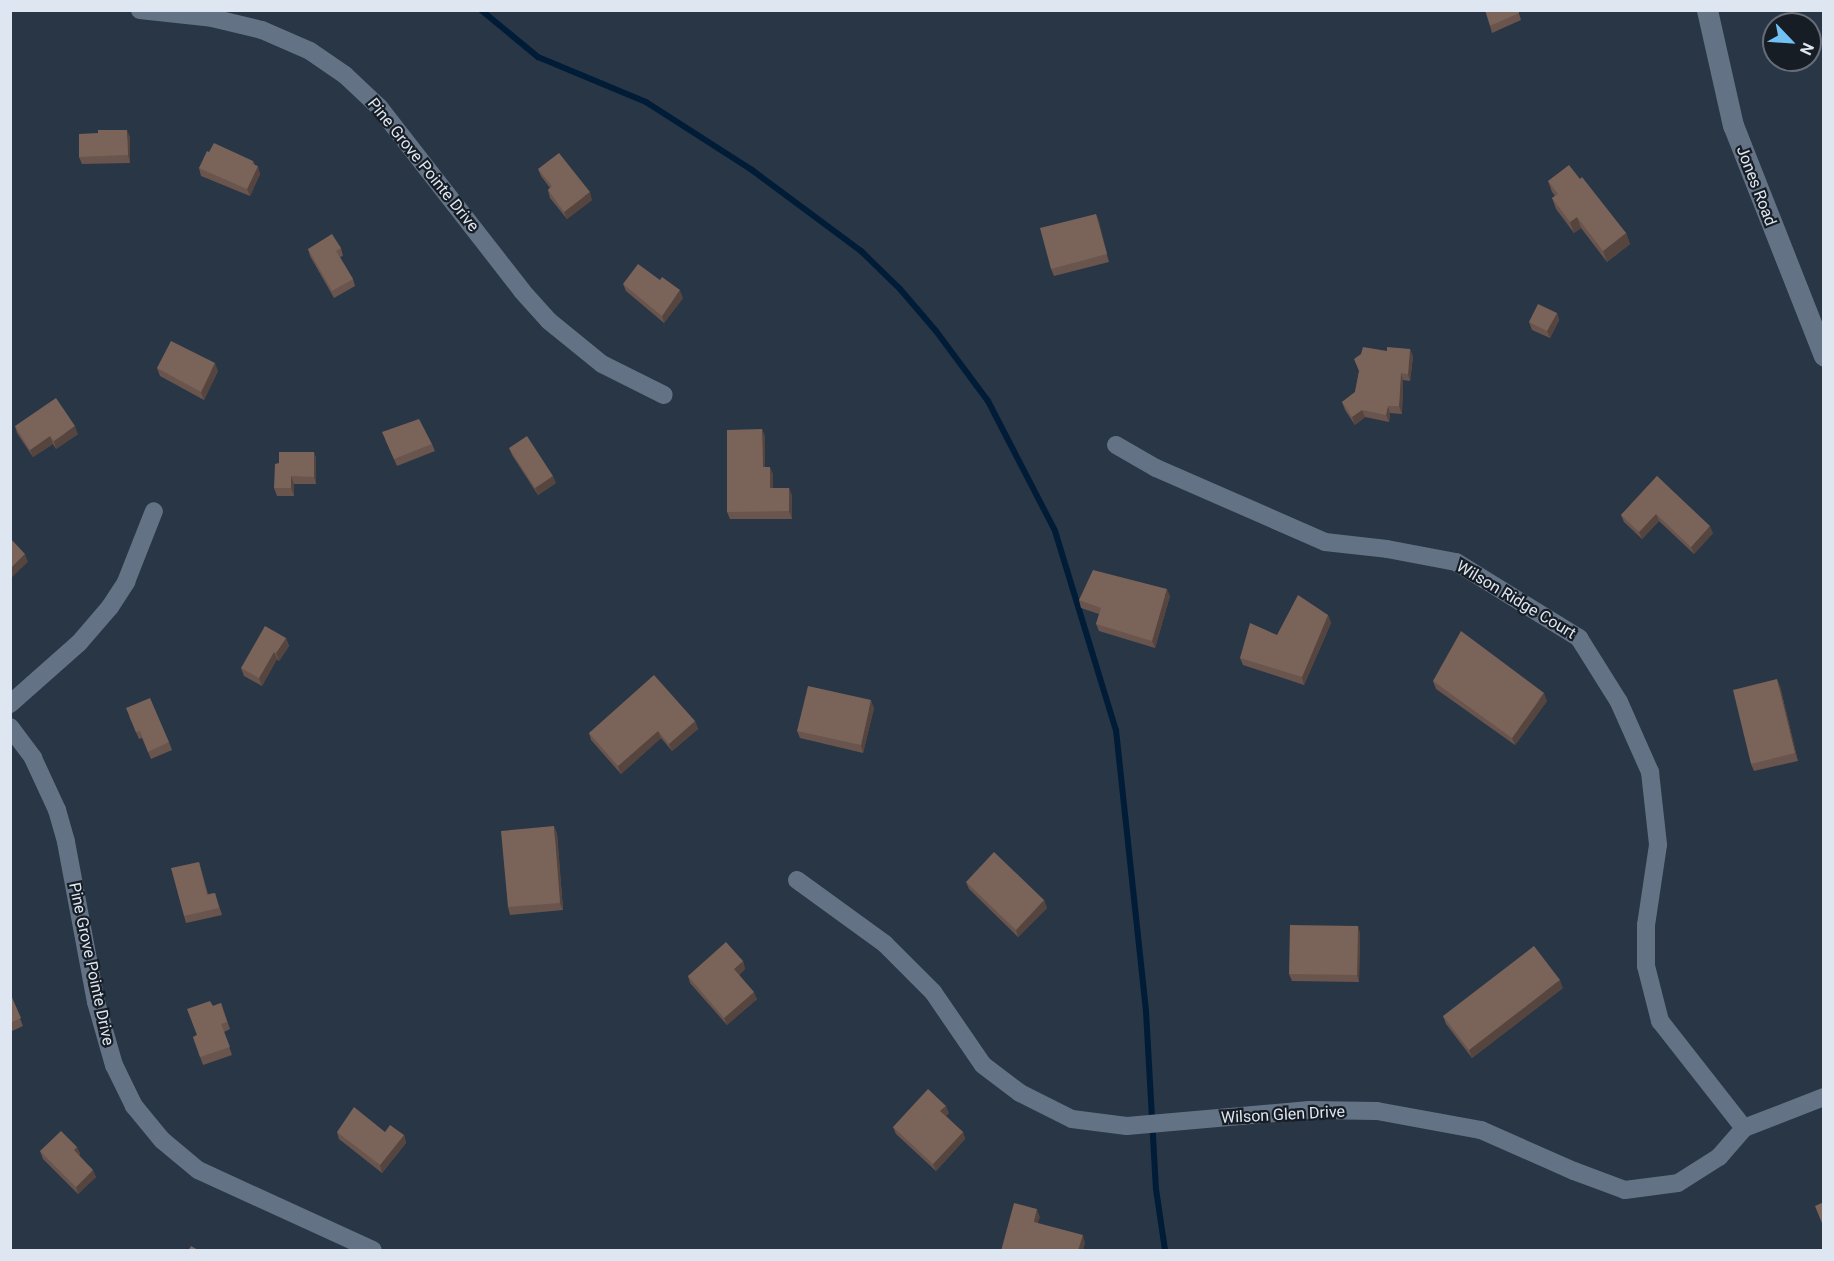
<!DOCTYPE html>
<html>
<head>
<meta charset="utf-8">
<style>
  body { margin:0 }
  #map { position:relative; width:1834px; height:1261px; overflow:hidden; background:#283646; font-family:Roboto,sans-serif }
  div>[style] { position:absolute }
  .stream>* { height:6px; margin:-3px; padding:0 3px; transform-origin:3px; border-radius:3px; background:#001c37 }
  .minor>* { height:18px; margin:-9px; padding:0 9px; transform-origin:9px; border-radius:9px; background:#637385 }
  .tertiary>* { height:21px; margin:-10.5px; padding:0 10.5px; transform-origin:10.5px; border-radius:10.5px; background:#637385 }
  .wall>* { inset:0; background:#69554d }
  .shaded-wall>* { inset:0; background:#55453e }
  .building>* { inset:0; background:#7a6359 }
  span { translate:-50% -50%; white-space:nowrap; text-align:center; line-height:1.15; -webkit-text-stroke:4.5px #171d25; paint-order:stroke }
  .street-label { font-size:16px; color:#dee6f1 }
  .frame { position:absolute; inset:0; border:12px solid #dee6f1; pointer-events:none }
  .north { position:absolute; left:1762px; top:12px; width:60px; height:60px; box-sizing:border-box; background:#171d25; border:2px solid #676d77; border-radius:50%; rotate:115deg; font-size:16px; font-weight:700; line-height:24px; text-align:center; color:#dee6f1 }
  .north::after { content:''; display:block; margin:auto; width:21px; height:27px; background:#72c1f5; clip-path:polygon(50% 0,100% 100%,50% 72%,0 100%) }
</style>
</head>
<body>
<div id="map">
  <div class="stream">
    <i style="left:481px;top:10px;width:74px;rotate:39.5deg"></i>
    <i style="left:538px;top:57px;width:117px;rotate:22.6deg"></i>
    <i style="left:646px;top:102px;width:126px;rotate:32.7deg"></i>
    <i style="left:752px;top:170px;width:136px;rotate:36.6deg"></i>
    <i style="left:861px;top:251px;width:54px;rotate:44.3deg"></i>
    <i style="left:900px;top:289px;width:55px;rotate:49.4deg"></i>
    <i style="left:936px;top:331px;width:87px;rotate:53.4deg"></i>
    <i style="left:988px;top:401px;width:146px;rotate:62.7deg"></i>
    <i style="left:1055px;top:531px;width:208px;rotate:73deg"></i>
    <i style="left:1116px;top:730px;width:283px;rotate:83.9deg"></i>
    <i style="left:1146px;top:1011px;width:178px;rotate:86.8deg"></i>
    <i style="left:1156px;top:1189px;width:62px;rotate:81.6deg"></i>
  </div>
  <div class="minor">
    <i style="left:140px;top:10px;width:72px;rotate:6.3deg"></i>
    <i style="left:212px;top:18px;width:51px;rotate:13.5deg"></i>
    <i style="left:262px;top:30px;width:52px;rotate:23.6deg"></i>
    <i style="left:310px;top:51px;width:42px;rotate:34.4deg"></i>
    <i style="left:345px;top:75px;width:47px;rotate:43.3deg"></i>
    <i style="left:379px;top:107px;width:233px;rotate:52.1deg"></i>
    <i style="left:522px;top:291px;width:40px;rotate:48deg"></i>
    <i style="left:549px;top:321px;width:68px;rotate:39.1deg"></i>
    <i style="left:602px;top:364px;width:69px;rotate:26.6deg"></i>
    <i style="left:1116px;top:445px;width:46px;rotate:29.9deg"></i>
    <i style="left:1156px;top:468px;width:184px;rotate:23.6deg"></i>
    <i style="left:1325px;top:542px;width:62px;rotate:6.4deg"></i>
    <i style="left:1387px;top:549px;width:70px;rotate:10.7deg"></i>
    <i style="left:1456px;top:562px;width:145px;rotate:31.7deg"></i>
    <i style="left:1579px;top:638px;width:75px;rotate:58deg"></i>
    <i style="left:1619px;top:702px;width:77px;rotate:66.1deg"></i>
    <i style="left:1650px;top:772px;width:73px;rotate:83.7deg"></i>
    <i style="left:1658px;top:845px;width:81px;rotate:98.5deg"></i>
    <i style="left:1646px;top:925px;width:41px;rotate:90deg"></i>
    <i style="left:1646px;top:966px;width:57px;rotate:75.7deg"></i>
    <i style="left:1660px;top:1021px;width:136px;rotate:51.9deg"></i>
    <i style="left:10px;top:704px;width:92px;rotate:-41.5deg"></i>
    <i style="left:79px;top:643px;width:48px;rotate:-49.3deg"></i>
    <i style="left:110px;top:607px;width:30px;rotate:-57deg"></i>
    <i style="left:126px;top:582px;width:76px;rotate:-68.5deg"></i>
    <i style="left:10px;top:727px;width:39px;rotate:53deg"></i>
    <i style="left:33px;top:758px;width:57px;rotate:65.2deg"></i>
    <i style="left:57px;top:810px;width:33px;rotate:74deg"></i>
    <i style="left:66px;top:842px;width:163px;rotate:79.4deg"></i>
    <i style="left:96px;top:1002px;width:66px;rotate:74.1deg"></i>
    <i style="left:114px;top:1065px;width:46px;rotate:64deg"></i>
    <i style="left:134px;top:1106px;width:44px;rotate:50.5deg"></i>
    <i style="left:162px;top:1140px;width:47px;rotate:39.8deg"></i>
    <i style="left:198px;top:1170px;width:192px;rotate:24.6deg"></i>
    <i style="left:797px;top:880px;width:109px;rotate:36deg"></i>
    <i style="left:885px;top:944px;width:68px;rotate:45deg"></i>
    <i style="left:933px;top:992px;width:88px;rotate:55.6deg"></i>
    <i style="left:983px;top:1065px;width:46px;rotate:37.1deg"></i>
    <i style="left:1020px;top:1093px;width:58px;rotate:26.6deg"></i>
    <i style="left:1072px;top:1119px;width:55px;rotate:7.3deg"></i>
    <i style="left:1127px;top:1126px;width:183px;rotate:-5deg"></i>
    <i style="left:1309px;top:1110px;width:68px;rotate:0.8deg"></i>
    <i style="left:1377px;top:1111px;width:106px;rotate:10.4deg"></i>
    <i style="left:1481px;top:1130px;width:102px;rotate:23.8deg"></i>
    <i style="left:1574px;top:1171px;width:54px;rotate:20.4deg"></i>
    <i style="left:1625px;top:1190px;width:53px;rotate:-7.5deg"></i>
    <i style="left:1678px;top:1183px;width:49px;rotate:-32.4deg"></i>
    <i style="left:1719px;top:1157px;width:38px;rotate:-49deg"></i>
    <i style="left:1744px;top:1128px;width:86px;rotate:-21.2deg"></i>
  </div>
  <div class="tertiary">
    <i style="left:1707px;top:10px;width:118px;rotate:77.3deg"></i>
    <i style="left:1733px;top:125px;width:248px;rotate:68.5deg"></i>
  </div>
  <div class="wall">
    <i style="clip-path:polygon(1518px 10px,1521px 20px,1492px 33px,1490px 26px)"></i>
    <i style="clip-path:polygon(130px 137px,130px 163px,82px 164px,79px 157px)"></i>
    <i style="clip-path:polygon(209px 152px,253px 161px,260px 174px,250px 196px,201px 176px,199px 168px)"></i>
    <i style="clip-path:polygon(538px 169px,592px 200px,567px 219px,550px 198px,548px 190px,550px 188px,541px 176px)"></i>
    <i style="clip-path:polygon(1580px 179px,1626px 233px,1630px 244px,1607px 262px,1581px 228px,1574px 233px,1556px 209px,1552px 198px,1555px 196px,1552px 192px,1548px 181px)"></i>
    <i style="clip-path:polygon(1096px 214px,1109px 262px,1054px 276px,1051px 269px)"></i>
    <i style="clip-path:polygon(341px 248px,343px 256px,340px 257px,353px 279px,355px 286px,334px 298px,310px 256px,308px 249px)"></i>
    <i style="clip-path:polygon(623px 284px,683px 298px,664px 323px,626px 291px)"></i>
    <i style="clip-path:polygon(1557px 313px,1559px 320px,1550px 338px,1532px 330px,1529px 322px)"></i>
    <i style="clip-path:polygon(1410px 349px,1413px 357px,1410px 381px,1403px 380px,1402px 414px,1390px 413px,1389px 422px,1365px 417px,1355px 425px,1345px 410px,1342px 402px,1355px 392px,1359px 372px,1387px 351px)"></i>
    <i style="clip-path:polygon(157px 368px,218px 371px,204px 400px,160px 376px)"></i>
    <i style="clip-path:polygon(15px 426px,78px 434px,56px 449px,53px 444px,33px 457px,17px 433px)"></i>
    <i style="clip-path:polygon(762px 429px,765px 437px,765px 467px,773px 474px,773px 488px,789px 488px,792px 496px,792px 519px,730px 519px,727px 512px)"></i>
    <i style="clip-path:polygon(385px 439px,432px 444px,435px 451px,397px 466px)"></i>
    <i style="clip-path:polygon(509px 448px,556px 483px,538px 495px,512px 455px)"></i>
    <i style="clip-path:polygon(314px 452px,316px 459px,316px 484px,294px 484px,294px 496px,277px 496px,274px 488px,279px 463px)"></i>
    <i style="clip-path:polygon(1657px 476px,1713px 533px,1694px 554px,1659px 521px,1642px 539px,1624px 522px,1621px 515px)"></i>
    <i style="clip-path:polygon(1170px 596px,1155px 648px,1099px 631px,1096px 624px,1099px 614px,1081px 608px,1079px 600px)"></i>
    <i style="clip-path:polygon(1328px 615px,1331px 623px,1304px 685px,1243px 665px,1240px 658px,1277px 635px)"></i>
    <i style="clip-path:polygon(286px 638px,289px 646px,279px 661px,277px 659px,262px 686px,244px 676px,241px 668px)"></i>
    <i style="clip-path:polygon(1433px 681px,1547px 701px,1515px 745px,1436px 689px)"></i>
    <i style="clip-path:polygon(1780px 686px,1798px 761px,1754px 771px,1751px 764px)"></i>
    <i style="clip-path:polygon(874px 708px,863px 753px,800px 738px,797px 731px)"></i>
    <i style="clip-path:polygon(129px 716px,169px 742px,172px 750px,151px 759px,142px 738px,139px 739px)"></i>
    <i style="clip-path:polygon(695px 721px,698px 729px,672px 751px,661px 738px,621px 774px,591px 740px,589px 733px)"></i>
    <i style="clip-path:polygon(557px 833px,563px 910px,510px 915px,508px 907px)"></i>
    <i style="clip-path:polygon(199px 862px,208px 894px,215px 893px,222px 915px,186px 923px,184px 916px)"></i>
    <i style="clip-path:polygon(966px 882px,1044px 900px,1047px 908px,1018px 937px,969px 889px)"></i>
    <i style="clip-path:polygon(1358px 926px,1360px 934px,1359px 982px,1292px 981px,1289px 974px)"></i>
    <i style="clip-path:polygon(743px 961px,745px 969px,739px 975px,757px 999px,727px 1025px,690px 983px,688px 976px)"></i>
    <i style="clip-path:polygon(1563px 988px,1472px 1058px,1446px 1024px,1443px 1016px)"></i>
    <i style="clip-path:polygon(10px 993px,23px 1026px,10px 1032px)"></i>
    <i style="clip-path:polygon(221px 1003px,230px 1029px,224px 1032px,232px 1055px,203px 1065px,193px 1037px,197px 1035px,213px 1006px)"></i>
    <i style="clip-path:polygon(949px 1113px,946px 1116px,963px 1132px,965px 1139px,936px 1171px,896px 1134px,893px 1127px)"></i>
    <i style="clip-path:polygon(337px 1132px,385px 1132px,404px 1135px,406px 1143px,382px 1173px,339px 1139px)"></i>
    <i style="clip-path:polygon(77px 1147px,80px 1154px,79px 1155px,96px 1177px,78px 1194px,43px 1159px,40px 1151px)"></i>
  </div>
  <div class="shaded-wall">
    <i style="clip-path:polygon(127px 130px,130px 137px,130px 163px,128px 155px)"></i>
    <i style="clip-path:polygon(258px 166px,260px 174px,250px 196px,247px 189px)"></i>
    <i style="clip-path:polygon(590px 192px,592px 200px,567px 219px,564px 212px)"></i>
    <i style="clip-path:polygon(1096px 214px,1099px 221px,1109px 262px,1107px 254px)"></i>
    <i style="clip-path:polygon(1577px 217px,1581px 228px,1574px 233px,1570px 222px)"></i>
    <i style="clip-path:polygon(1626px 233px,1630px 244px,1607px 262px,1603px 251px)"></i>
    <i style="clip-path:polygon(680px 290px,683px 298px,664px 323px,662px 316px)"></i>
    <i style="clip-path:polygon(1557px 313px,1559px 320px,1550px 338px,1547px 331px)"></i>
    <i style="clip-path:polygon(1410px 349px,1413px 357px,1410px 381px,1408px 374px)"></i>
    <i style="clip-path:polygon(215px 363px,218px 371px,204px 400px,201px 392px)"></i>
    <i style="clip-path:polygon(1401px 373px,1403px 380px,1402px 414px,1399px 406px)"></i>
    <i style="clip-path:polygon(1388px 406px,1390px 413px,1389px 422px,1386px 415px)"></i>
    <i style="clip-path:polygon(1362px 410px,1365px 417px,1355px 425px,1352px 417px)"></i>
    <i style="clip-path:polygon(75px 426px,78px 434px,56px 449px,54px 441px)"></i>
    <i style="clip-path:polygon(762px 429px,765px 437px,765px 474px,763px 467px)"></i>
    <i style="clip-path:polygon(50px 436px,53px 444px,33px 457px,30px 450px)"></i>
    <i style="clip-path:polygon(314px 452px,316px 459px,316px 484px,314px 477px)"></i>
    <i style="clip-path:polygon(770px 467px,773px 474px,773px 496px,770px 488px)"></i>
    <i style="clip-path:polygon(291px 476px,294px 484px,294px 496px,291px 488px)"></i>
    <i style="clip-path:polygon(553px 476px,556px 483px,538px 495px,535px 488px)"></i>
    <i style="clip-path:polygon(789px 488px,792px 496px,792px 519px,789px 511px)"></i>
    <i style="clip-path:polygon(1656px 514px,1659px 521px,1642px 539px,1639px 532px)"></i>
    <i style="clip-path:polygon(1710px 526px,1713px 533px,1694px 554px,1691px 547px)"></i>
    <i style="clip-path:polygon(25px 554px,28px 562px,10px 579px,10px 569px)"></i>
    <i style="clip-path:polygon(1167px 589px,1170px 596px,1155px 648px,1152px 641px)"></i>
    <i style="clip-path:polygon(1328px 615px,1331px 623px,1304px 685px,1302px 677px)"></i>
    <i style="clip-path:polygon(286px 638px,289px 646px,279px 661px,276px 653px)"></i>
    <i style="clip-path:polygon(274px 652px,277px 659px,262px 686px,259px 678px)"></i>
    <i style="clip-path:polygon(1777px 679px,1780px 686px,1798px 761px,1795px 753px)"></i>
    <i style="clip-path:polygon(1544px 693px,1547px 701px,1515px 745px,1512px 738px)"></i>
    <i style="clip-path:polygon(871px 700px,874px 708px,863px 753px,861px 745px)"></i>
    <i style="clip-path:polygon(695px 721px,698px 729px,672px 751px,669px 744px)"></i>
    <i style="clip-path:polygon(658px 731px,661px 738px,621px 774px,618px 766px)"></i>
    <i style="clip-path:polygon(554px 826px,557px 833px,563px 910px,560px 903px)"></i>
    <i style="clip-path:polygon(1044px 900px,1047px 908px,1018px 937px,1016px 930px)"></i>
    <i style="clip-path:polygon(1358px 926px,1360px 934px,1359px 982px,1357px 975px)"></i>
    <i style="clip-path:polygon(743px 961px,745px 969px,737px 976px,734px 969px)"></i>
    <i style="clip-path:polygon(1560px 980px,1563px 988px,1472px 1058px,1469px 1050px)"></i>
    <i style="clip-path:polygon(754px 992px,757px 999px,727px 1025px,724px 1018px)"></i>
    <i style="clip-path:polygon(946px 1106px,949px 1113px,943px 1119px,940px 1111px)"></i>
    <i style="clip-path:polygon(963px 1132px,965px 1139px,936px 1171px,933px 1164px)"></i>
    <i style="clip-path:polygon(404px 1135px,406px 1143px,382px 1173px,380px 1165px)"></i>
    <i style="clip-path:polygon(77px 1147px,80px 1154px,76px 1158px,74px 1150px)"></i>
    <i style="clip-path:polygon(93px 1170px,96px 1177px,78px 1194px,76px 1187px)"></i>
    <i style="clip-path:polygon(1037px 1209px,1040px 1217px,1036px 1229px,1034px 1222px)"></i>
    <i style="clip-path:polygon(1083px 1235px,1085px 1243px,1083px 1251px,1078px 1251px)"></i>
  </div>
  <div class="building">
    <i style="clip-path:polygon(1485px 10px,1518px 10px,1519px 13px,1490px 26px)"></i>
    <i style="clip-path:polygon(98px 130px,127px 130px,128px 155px,79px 157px,79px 134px,98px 133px)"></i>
    <i style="clip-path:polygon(214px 143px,253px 161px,252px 164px,258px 166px,247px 189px,199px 168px,207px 151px,209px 152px)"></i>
    <i style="clip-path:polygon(559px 153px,590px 192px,564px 212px,548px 190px,552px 186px,538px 169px)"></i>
    <i style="clip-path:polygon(1569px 165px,1580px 179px,1582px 177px,1626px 233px,1603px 251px,1577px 217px,1570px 222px,1552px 198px,1558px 194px,1548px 181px)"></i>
    <i style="clip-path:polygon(1096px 214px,1107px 254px,1051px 269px,1040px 228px)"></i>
    <i style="clip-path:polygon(332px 234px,341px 248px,336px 251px,353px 279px,332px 291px,308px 249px)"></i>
    <i style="clip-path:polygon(638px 264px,660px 280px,662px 277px,680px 290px,662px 316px,623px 284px)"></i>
    <i style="clip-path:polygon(1538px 304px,1557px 313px,1547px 331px,1529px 322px)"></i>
    <i style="clip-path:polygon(171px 341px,215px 363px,201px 392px,157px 368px)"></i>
    <i style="clip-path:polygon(1363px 347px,1387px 351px,1387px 347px,1410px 349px,1408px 374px,1401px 373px,1399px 406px,1388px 406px,1386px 415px,1362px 410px,1352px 417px,1342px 402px,1355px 392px,1359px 371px,1354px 359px,1361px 354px)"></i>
    <i style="clip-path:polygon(56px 398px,75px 426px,54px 441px,50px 436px,30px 450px,15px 426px)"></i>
    <i style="clip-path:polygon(419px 419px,432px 444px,394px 459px,382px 432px)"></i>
    <i style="clip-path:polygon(762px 429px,763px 467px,770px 467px,770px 488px,789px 488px,789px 511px,727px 512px,727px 430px)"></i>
    <i style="clip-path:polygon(527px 436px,553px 476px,535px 488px,509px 448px)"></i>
    <i style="clip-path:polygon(279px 452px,314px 452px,314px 477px,291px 476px,291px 488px,274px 488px,275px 464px,279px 463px)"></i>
    <i style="clip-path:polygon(1657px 476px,1710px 526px,1691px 547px,1656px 514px,1639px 532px,1621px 515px)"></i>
    <i style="clip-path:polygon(10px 538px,25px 554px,10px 569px)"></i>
    <i style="clip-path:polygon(1093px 570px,1167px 589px,1152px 641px,1096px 624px,1101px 608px,1079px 600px)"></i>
    <i style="clip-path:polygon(1298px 595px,1328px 615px,1302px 677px,1240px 658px,1250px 623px,1277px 635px)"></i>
    <i style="clip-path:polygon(265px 626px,286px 638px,276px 653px,274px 652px,259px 678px,241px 668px)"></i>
    <i style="clip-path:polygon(1461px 631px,1544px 693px,1512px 738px,1433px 681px)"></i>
    <i style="clip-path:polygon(654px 675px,695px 721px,669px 744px,658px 731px,618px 766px,589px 733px)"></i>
    <i style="clip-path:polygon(1777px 679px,1795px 753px,1751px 764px,1733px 690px)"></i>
    <i style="clip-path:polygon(808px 686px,871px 700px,861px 745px,797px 731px)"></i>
    <i style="clip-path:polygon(150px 698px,169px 742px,148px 752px,140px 731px,136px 732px,126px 708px)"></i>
    <i style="clip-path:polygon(554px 826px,560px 903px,508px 907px,501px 831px)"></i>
    <i style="clip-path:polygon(994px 852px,1044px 900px,1016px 930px,966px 882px)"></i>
    <i style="clip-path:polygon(199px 862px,207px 895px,215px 893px,219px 908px,184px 916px,171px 868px)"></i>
    <i style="clip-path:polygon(1290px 925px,1358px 926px,1357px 975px,1289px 974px)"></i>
    <i style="clip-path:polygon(726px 942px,743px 961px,734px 969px,754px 992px,724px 1018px,688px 976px)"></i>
    <i style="clip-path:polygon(1534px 946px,1560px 980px,1469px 1050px,1443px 1016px)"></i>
    <i style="clip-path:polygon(10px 993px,21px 1018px,10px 1023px)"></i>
    <i style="clip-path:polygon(210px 1001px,213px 1006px,221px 1003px,227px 1022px,221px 1024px,230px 1047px,200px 1057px,193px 1037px,197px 1035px,187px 1009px)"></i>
    <i style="clip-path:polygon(928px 1089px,946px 1106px,940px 1111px,963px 1132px,933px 1164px,893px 1127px)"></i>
    <i style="clip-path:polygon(354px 1107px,385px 1132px,390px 1125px,404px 1135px,380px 1165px,337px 1132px)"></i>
    <i style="clip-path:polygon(61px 1131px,77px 1147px,74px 1150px,93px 1170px,76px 1187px,40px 1151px)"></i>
    <i style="clip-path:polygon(1824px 1202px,1824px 1228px,1815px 1206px)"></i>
    <i style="clip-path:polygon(1014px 1203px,1037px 1209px,1034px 1222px,1083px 1235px,1078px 1251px,1001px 1251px)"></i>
    <i style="clip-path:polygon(191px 1246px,200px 1251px,188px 1251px)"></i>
  </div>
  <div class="street-label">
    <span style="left:423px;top:165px;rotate:51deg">Pine Grove Pointe Drive</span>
    <span style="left:1756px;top:186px;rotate:69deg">Jones Road</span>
    <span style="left:1516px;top:600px;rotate:31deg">Wilson Ridge Court</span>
    <span style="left:91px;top:964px;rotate:78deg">Pine Grove Pointe Drive</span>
    <span style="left:1283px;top:1115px;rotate:-3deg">Wilson Glen Drive</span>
  </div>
  <div class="frame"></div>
  <div class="north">N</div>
</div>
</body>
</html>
